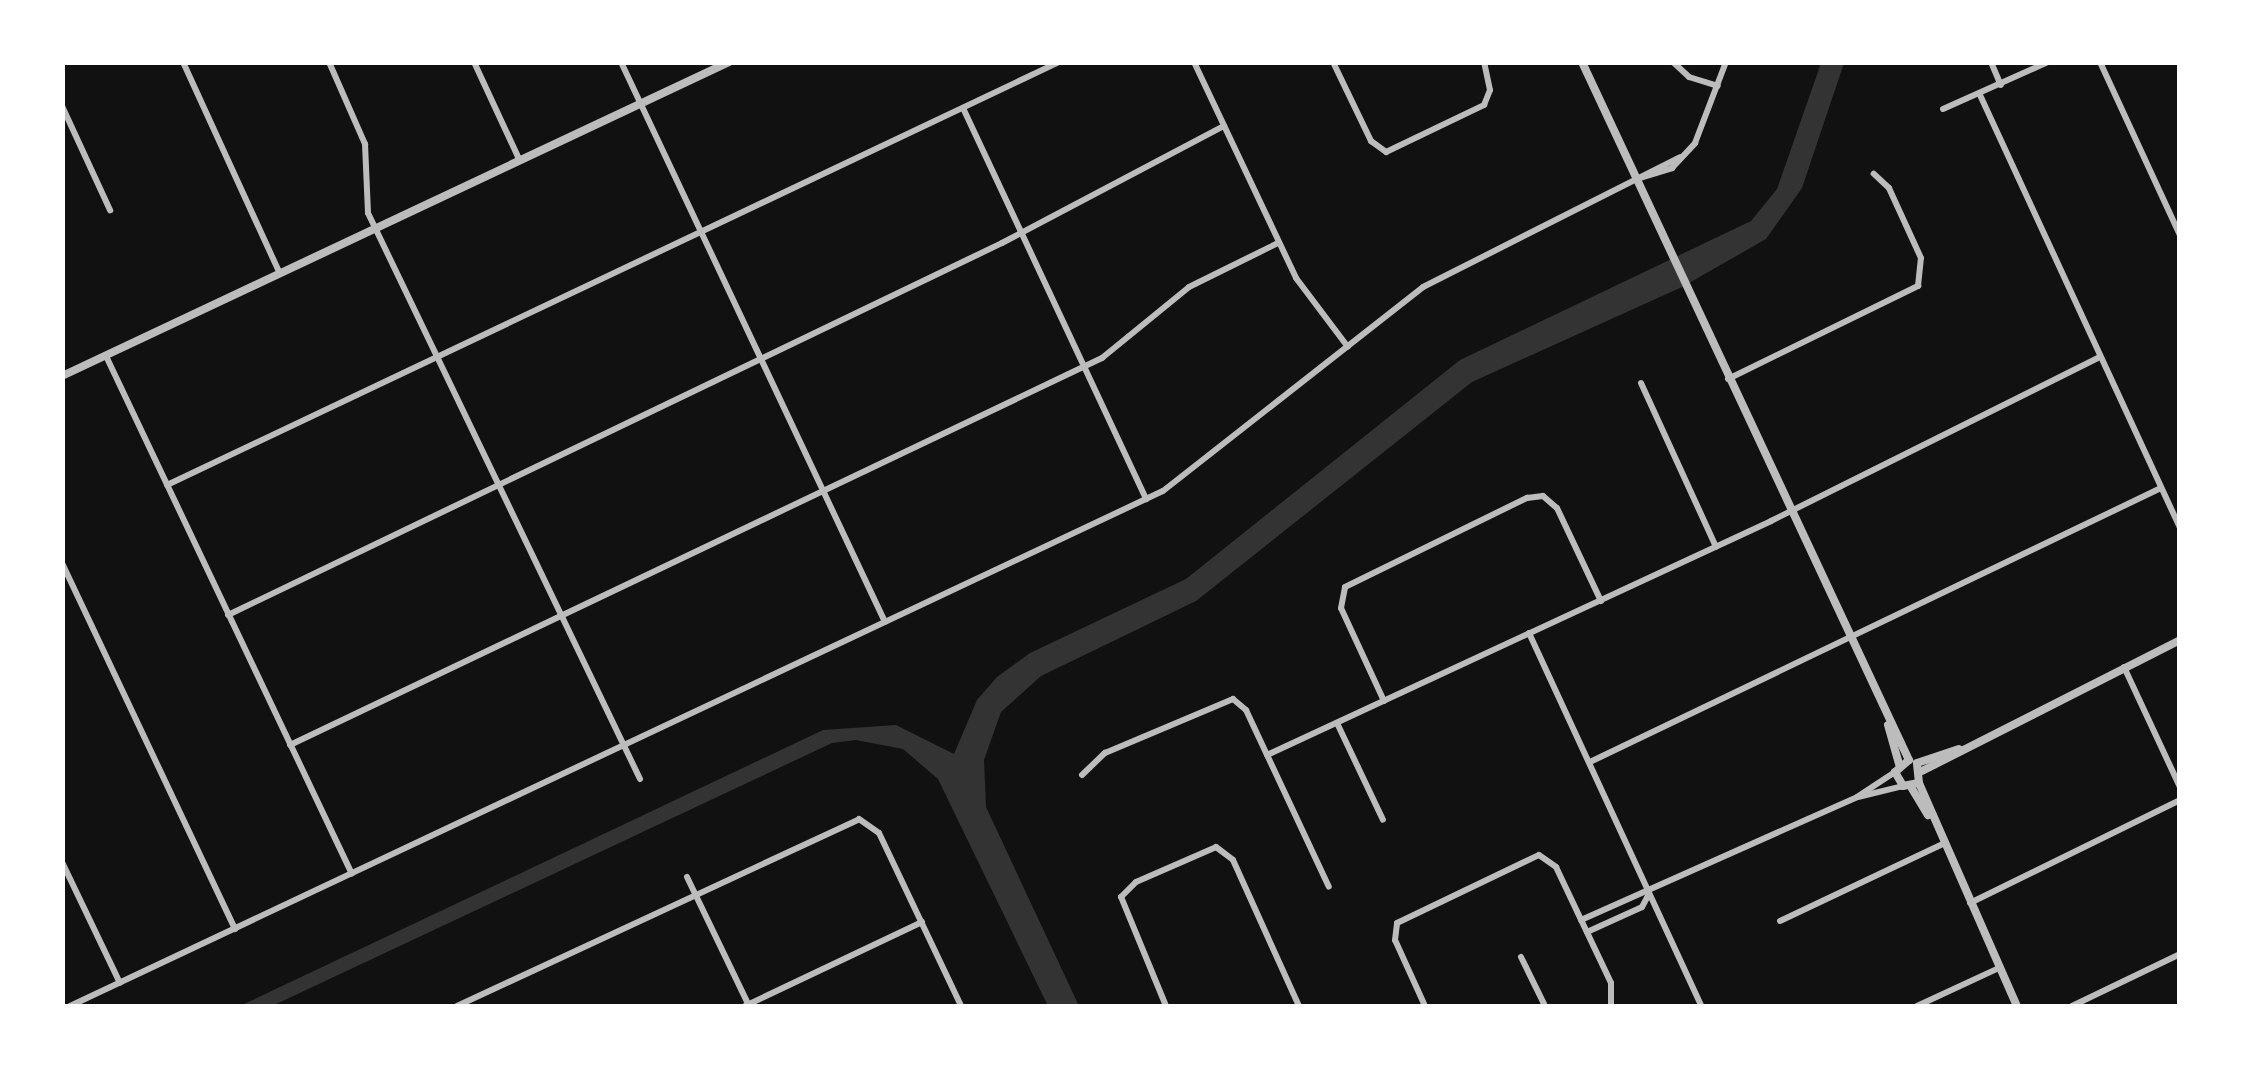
<!DOCTYPE html>
<html>
<head>
<meta charset="utf-8">
<style>
  body { margin:0 }
  #map { position:relative; width:2242px; height:1069px; overflow:hidden; background:#111; font-family:"IBM Plex Serif",serif }
  div>[style] { position:absolute }
  .water>* { inset:0; background:#333 }
  .minor>* { height:6px; margin:-3px; padding:0 3px; transform-origin:3px; border-radius:3px; background:#bcbcbc }
  .tertiary>* { height:8px; margin:-4px; padding:0 4px; transform-origin:4px; border-radius:4px; background:#bcbcbc }
  span { translate:-50% -50%; white-space:nowrap; text-align:center; line-height:1.15; -webkit-text-stroke:10px #fff; paint-order:stroke }
  .frame { position:absolute; inset:0; border:65px solid #fff; pointer-events:none }
</style>
</head>
<body>
<div id="map">
  <div class="water">
    <i style="clip-path:polygon(1821px 63px,1844px 63px,1802px 188px,1766px 239px,1682px 287px,1472px 382px,1196px 601px,1041px 676px,1001px 712px,984px 760px,986px 807px,1079px 1006px,1048px 1006px,938px 779px,903px 749px,856px 740px,832px 743px,272px 1006px,240px 1006px,823px 730px,896px 725px,954px 754px,977px 700px,997px 677px,1030px 653px,1186px 579px,1460px 360px,1751px 221px,1777px 189px)"></i>
  </div>
  <div class="minor">
    <i style="left:183px;top:62px;width:233px;rotate:65.4deg"></i>
    <i style="left:329px;top:62px;width:90px;rotate:66.3deg"></i>
    <i style="left:365px;top:144px;width:69px;rotate:87.5deg"></i>
    <i style="left:368px;top:213px;width:628px;rotate:64.33deg"></i>
    <i style="left:474px;top:62px;width:109px;rotate:65.1deg"></i>
    <i style="left:621px;top:62px;width:619px;rotate:64.76deg"></i>
    <i style="left:1194px;top:62px;width:239px;rotate:64.7deg"></i>
    <i style="left:1296px;top:278px;width:86px;rotate:53deg"></i>
    <i style="left:1333px;top:62px;width:88px;rotate:64.3deg"></i>
    <i style="left:1371px;top:141px;width:19px;rotate:36deg"></i>
    <i style="left:1386px;top:152px;width:109px;rotate:-25.6deg"></i>
    <i style="left:1484px;top:105px;width:16px;rotate:-68deg"></i>
    <i style="left:1490px;top:90px;width:29px;rotate:-102deg"></i>
    <i style="left:1673px;top:62px;width:22px;rotate:43deg"></i>
    <i style="left:1689px;top:77px;width:30px;rotate:17deg"></i>
    <i style="left:1991px;top:62px;width:25px;rotate:67deg"></i>
    <i style="left:2100px;top:62px;width:191px;rotate:65.2deg"></i>
    <i style="left:1980px;top:95px;width:476px;rotate:65.2deg"></i>
    <i style="left:62px;top:106px;width:115px;rotate:65.2deg"></i>
    <i style="left:963px;top:108px;width:432px;rotate:64.9deg"></i>
    <i style="left:1943px;top:109px;width:115px;rotate:-24.1deg"></i>
    <i style="left:1637px;top:179px;width:37px;rotate:-17deg"></i>
    <i style="left:1672px;top:168px;width:34px;rotate:-47deg"></i>
    <i style="left:1695px;top:143px;width:87px;rotate:-69.1deg"></i>
    <i style="left:106px;top:356px;width:573px;rotate:64.6deg"></i>
    <i style="left:1728px;top:379px;width:212px;rotate:-26.1deg"></i>
    <i style="left:1918px;top:286px;width:28px;rotate:-84deg"></i>
    <i style="left:1921px;top:258px;width:77px;rotate:-114.6deg"></i>
    <i style="left:1889px;top:188px;width:21px;rotate:-137deg"></i>
    <i style="left:1641px;top:383px;width:180px;rotate:65.4deg"></i>
    <i style="left:167px;top:485px;width:987px;rotate:-25.37deg"></i>
    <i style="left:62px;top:563px;width:405px;rotate:64.7deg"></i>
    <i style="left:228px;top:615px;width:859px;rotate:-25.67deg"></i>
    <i style="left:1002px;top:243px;width:251px;rotate:-27.8deg"></i>
    <i style="left:1529px;top:633px;width:411px;rotate:65.2deg"></i>
    <i style="left:2124px;top:667px;width:132px;rotate:65deg"></i>
    <i style="left:1384px;top:701px;width:102px;rotate:-114.8deg"></i>
    <i style="left:1341px;top:608px;width:21px;rotate:-79deg"></i>
    <i style="left:1345px;top:587px;width:203px;rotate:-26.1deg"></i>
    <i style="left:1527px;top:498px;width:16px;rotate:-7deg"></i>
    <i style="left:1543px;top:496px;width:18px;rotate:41deg"></i>
    <i style="left:1557px;top:508px;width:103px;rotate:64.7deg"></i>
    <i style="left:1337px;top:723px;width:107px;rotate:64.6deg"></i>
    <i style="left:290px;top:745px;width:900px;rotate:-25.48deg"></i>
    <i style="left:1102px;top:358px;width:112px;rotate:-39.2deg"></i>
    <i style="left:1189px;top:287px;width:99px;rotate:-26.3deg"></i>
    <i style="left:1267px;top:755px;width:556px;rotate:-24.9deg"></i>
    <i style="left:1771px;top:521px;width:368px;rotate:-26.5deg"></i>
    <i style="left:1592px;top:761px;width:631px;rotate:-25.63deg"></i>
    <i style="left:1082px;top:775px;width:32px;rotate:-44deg"></i>
    <i style="left:1105px;top:753px;width:139px;rotate:-22.9deg"></i>
    <i style="left:1233px;top:699px;width:17px;rotate:40deg"></i>
    <i style="left:1246px;top:710px;width:195px;rotate:64.9deg"></i>
    <i style="left:1858px;top:797px;width:46px;rotate:-13.7deg"></i>
    <i style="left:62px;top:862px;width:134px;rotate:64.4deg"></i>
    <i style="left:687px;top:877px;width:143px;rotate:64.3deg"></i>
    <i style="left:1970px;top:903px;width:234px;rotate:-26.1deg"></i>
    <i style="left:1581px;top:920px;width:302px;rotate:-24deg"></i>
    <i style="left:1857px;top:797px;width:45px;rotate:-33.3deg"></i>
    <i style="left:1780px;top:921px;width:180px;rotate:-25.3deg"></i>
    <i style="left:1587px;top:932px;width:60px;rotate:-24.4deg"></i>
    <i style="left:1642px;top:907px;width:15px;rotate:-62deg"></i>
    <i style="left:1521px;top:957px;width:55px;rotate:63.9deg"></i>
    <i style="left:70px;top:1006px;width:1208px;rotate:-25.23deg"></i>
    <i style="left:1163px;top:491px;width:330px;rotate:-38.1deg"></i>
    <i style="left:1423px;top:287px;width:288px;rotate:-26.8deg"></i>
    <i style="left:457px;top:1006px;width:443px;rotate:-24.9deg"></i>
    <i style="left:859px;top:819px;width:24px;rotate:35deg"></i>
    <i style="left:879px;top:833px;width:191px;rotate:64.6deg"></i>
    <i style="left:745px;top:1006px;width:196px;rotate:-25.4deg"></i>
    <i style="left:1166px;top:1006px;width:118px;rotate:-112.4deg"></i>
    <i style="left:1121px;top:897px;width:21px;rotate:-45deg"></i>
    <i style="left:1136px;top:882px;width:87px;rotate:-23.6deg"></i>
    <i style="left:1216px;top:847px;width:21px;rotate:37deg"></i>
    <i style="left:1233px;top:860px;width:160px;rotate:65.7deg"></i>
    <i style="left:1425px;top:1006px;width:72px;rotate:-114.4deg"></i>
    <i style="left:1395px;top:940px;width:17px;rotate:-83deg"></i>
    <i style="left:1397px;top:923px;width:157px;rotate:-25.6deg"></i>
    <i style="left:1539px;top:855px;width:21px;rotate:35deg"></i>
    <i style="left:1556px;top:867px;width:128px;rotate:64.6deg"></i>
    <i style="left:1611px;top:983px;width:23px;rotate:90deg"></i>
    <i style="left:1917px;top:1006px;width:90px;rotate:-24.9deg"></i>
    <i style="left:2072px;top:1006px;width:120px;rotate:-25.7deg"></i>
  </div>
  <div class="tertiary">
    <i style="left:1582px;top:62px;width:771px;rotate:64.9deg"></i>
    <i style="left:62px;top:376px;width:737px;rotate:-25.21deg"></i>
    <i style="left:1888px;top:725px;width:41px;rotate:74.2deg"></i>
    <i style="left:1909px;top:760px;width:18px;rotate:139deg"></i>
    <i style="left:1895px;top:772px;width:16px;rotate:60deg"></i>
    <i style="left:1903px;top:786px;width:16px;rotate:-11deg"></i>
    <i style="left:1919px;top:783px;width:20px;rotate:-96deg"></i>
    <i style="left:1917px;top:763px;width:44px;rotate:-18.4deg"></i>
    <i style="left:1922px;top:771px;width:289px;rotate:-26.9deg"></i>
    <i style="left:1919px;top:783px;width:244px;rotate:66.3deg"></i>
    <i style="left:1911px;top:787px;width:33px;rotate:59deg"></i>
  </div>
  <div class="frame"></div>
</div>
</body>
</html>
